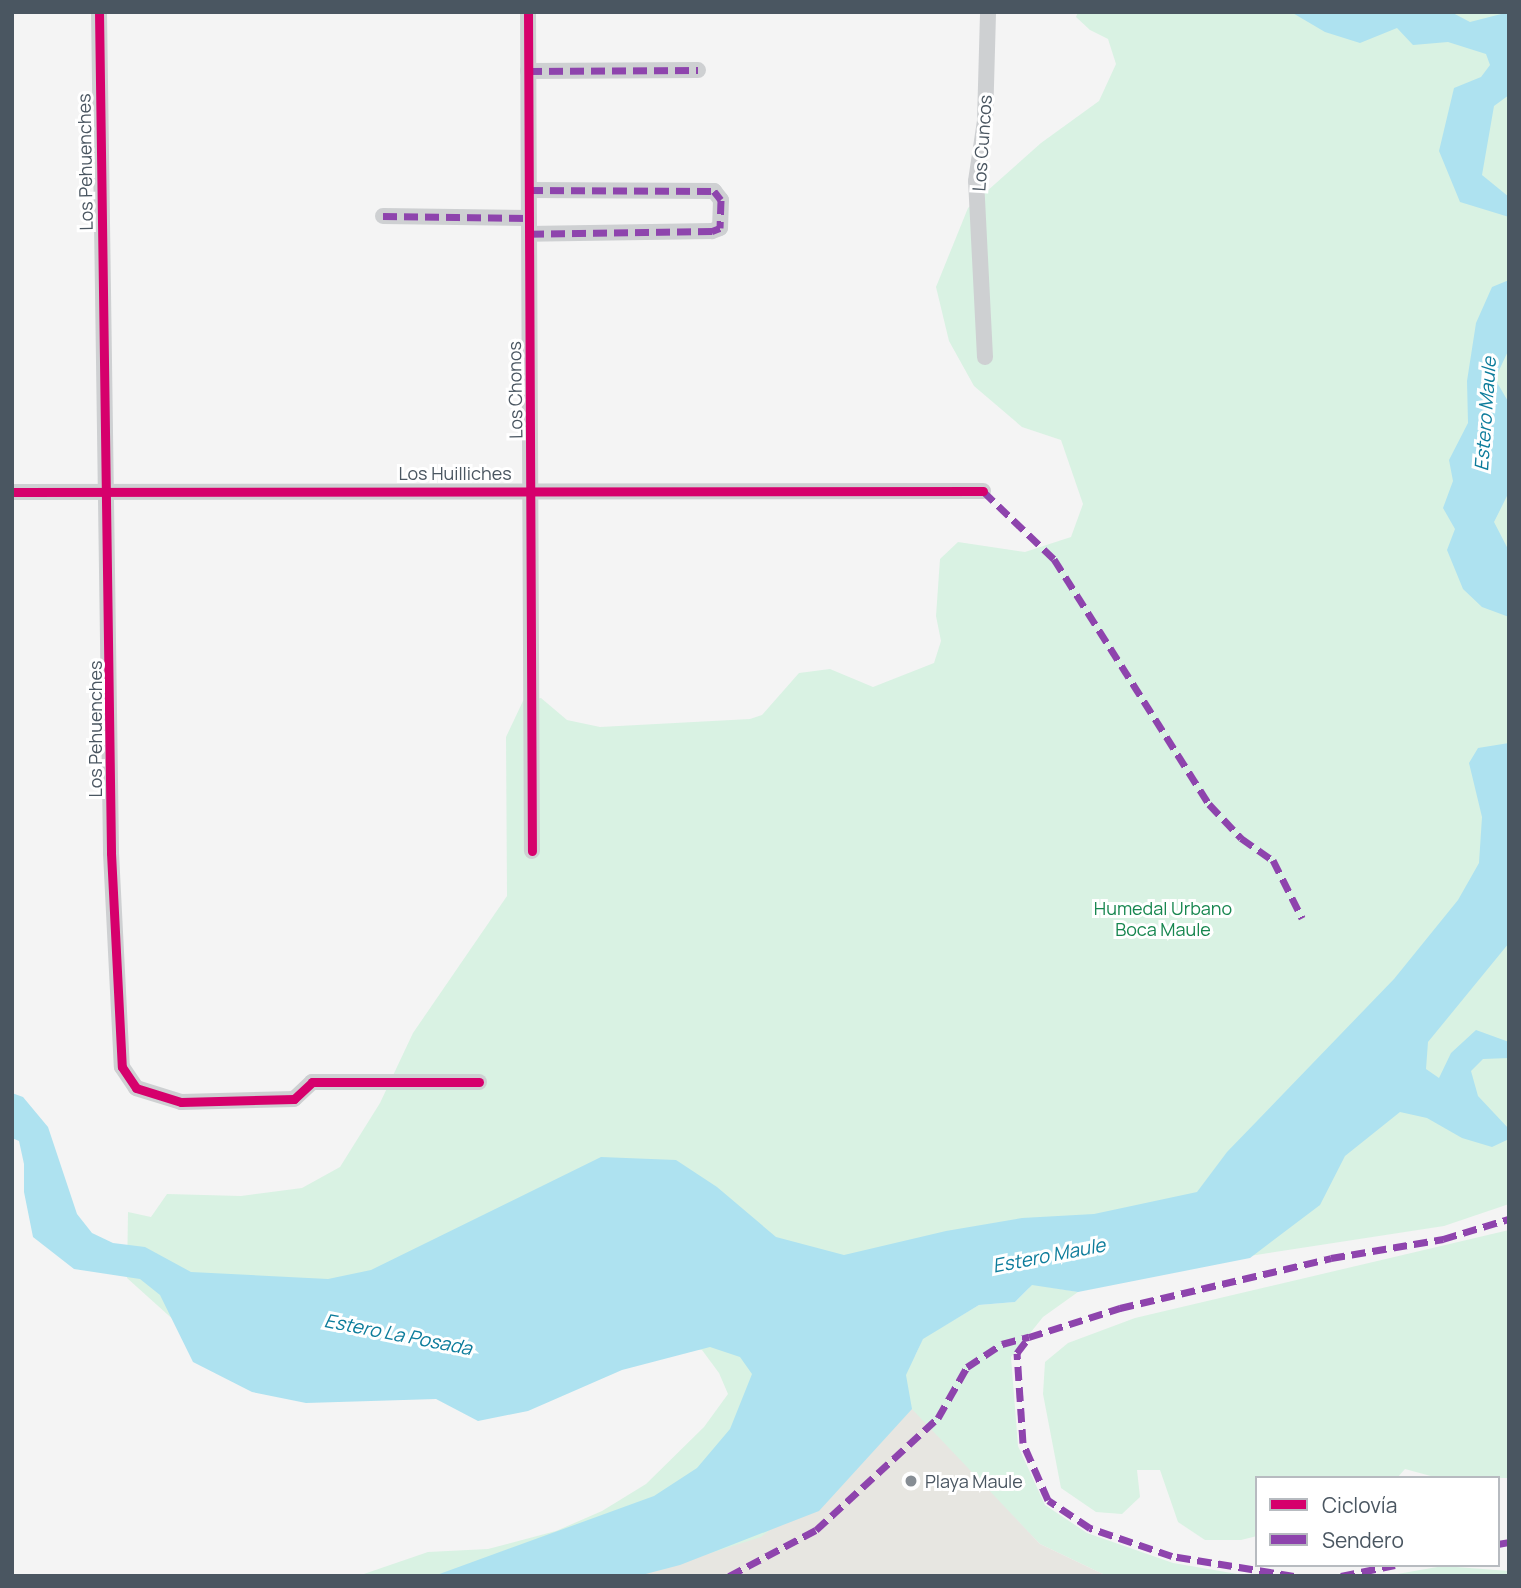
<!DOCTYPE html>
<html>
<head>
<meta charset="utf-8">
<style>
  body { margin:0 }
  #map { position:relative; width:1521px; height:1588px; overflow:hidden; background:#f4f4f4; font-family:Manrope,sans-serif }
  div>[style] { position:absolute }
  .green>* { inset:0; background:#d9f2e3 }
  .sand>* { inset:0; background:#e7e6e1 }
  .water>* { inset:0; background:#aee2f0 }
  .street>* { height:16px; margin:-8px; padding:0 8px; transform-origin:8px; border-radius:8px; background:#ced0d2 }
  .quiet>* { height:7px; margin-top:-3.5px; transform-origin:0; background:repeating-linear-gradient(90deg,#8e44ad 0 14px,transparent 0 21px) }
  .cycleway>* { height:9px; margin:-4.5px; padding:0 4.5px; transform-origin:4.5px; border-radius:4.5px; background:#d6006c }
  .dots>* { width:19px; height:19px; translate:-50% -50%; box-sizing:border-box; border:4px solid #fff; border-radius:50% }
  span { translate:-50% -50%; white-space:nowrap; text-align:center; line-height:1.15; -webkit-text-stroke:6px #fff; paint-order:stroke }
  .street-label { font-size:18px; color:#4a5661 }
  .park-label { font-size:18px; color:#17864f }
  .poi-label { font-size:18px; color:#4a5661 }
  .left { translate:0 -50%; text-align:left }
  .water-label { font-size:19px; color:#0c7c9b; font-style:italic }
  .frame { position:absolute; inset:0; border:14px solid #4a5661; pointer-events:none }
  .legend { position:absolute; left:1255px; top:1476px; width:245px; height:91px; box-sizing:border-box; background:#fff; border:2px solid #b7bbc0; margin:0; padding:9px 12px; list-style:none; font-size:21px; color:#4a5661 }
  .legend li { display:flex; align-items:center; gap:14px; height:35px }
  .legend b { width:35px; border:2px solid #b7bbc0 }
</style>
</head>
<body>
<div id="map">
  <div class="green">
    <i style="clip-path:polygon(evenodd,1078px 12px,1509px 12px,1509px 1204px,1444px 1226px,1049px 1287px,1078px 1292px,1043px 1317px,1011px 1357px,1018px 1446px,1045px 1505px,1087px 1533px,1173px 1563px,1249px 1576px,1107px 1576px,1040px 1544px,929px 1430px,707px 1576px,358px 1576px,428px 1552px,488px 1549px,556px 1531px,602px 1511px,646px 1484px,704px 1427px,728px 1394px,719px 1373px,702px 1350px,676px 1346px,187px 1332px,127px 1278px,128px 1212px,151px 1217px,167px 1194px,241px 1196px,302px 1188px,340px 1167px,380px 1103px,413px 1033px,507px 896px,506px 737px,523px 701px,541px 698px,567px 720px,600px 727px,750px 719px,762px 715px,799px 673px,830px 669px,873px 687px,934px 663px,941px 641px,936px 616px,940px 559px,958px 542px,1025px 552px,1071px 537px,1083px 504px,1061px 440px,1022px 427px,974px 386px,949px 341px,936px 287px,968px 208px,1041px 143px,1099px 101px,1116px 64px,1108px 39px,1090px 30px,1076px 17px,1078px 12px,1029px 1288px,1015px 1302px,979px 1305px,923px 1338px,915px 1356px,917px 1337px,970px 1300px,1029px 1288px)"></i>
    <i style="clip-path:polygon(1509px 1230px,1509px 1478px,1438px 1478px,1405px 1469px,1397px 1478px,1257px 1478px,1257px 1536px,1241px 1540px,1205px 1540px,1178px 1522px,1160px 1470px,1137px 1470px,1140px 1497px,1122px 1514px,1096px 1512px,1061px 1488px,1043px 1394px,1045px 1362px,1068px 1343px,1135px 1318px)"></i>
    <i style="clip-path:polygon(1443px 1566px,1509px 1571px,1509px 1576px,1386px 1576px)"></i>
  </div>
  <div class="sand">
    <i style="clip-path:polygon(912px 1409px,1040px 1544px,1107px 1576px,638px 1576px,761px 1537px,875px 1446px)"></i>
  </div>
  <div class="water">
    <i style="clip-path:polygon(1291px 12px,1451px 12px,1470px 22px,1509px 12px,1509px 95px,1494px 106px,1482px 175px,1509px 197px,1509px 217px,1460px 202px,1439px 151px,1454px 88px,1481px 77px,1490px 65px,1486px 54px,1448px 42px,1413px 45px,1397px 28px,1360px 43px,1325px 32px)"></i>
    <i style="clip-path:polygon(1509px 280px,1509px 349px,1495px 379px,1509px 403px,1509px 492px,1494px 522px,1509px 551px,1509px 617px,1482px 607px,1463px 589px,1447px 550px,1455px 529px,1443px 508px,1453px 481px,1449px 460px,1468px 423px,1467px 381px,1476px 323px,1492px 287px)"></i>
    <i style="clip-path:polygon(1509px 743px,1509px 943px,1428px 1042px,1426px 1069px,1439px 1078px,1451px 1053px,1476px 1030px,1509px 1042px,1509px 1058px,1483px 1059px,1471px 1071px,1478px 1096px,1509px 1129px,1509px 1139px,1492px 1147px,1462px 1138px,1427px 1118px,1400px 1112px,1345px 1156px,1320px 1205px,1250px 1258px,1078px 1292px,1032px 1285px,1015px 1302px,979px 1305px,923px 1339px,906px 1375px,912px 1409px,819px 1511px,680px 1565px,638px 1576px,434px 1576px,654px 1496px,697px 1468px,730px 1429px,752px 1374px,740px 1357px,710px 1347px,622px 1370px,528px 1411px,478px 1421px,436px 1399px,306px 1403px,252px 1392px,193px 1362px,160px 1295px,140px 1279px,74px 1269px,33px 1237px,24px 1192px,24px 1164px,19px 1141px,12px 1138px,12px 1093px,23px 1097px,48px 1127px,77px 1214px,92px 1233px,113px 1243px,145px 1247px,191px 1272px,328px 1279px,371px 1270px,601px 1157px,676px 1160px,717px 1187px,776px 1237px,844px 1255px,946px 1231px,1022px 1218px,1094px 1214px,1197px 1192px,1227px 1152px,1394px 979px,1458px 900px,1479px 863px,1482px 817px,1469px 763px,1478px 748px)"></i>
  </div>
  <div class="street">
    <i style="left:99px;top:12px;width:841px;rotate:89.18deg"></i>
    <i style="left:111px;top:853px;width:214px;rotate:87.1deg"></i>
    <i style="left:122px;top:1067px;width:25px;rotate:56deg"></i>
    <i style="left:136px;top:1088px;width:47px;rotate:17.3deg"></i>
    <i style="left:181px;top:1102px;width:113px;rotate:-1.5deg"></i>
    <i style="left:294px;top:1099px;width:25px;rotate:-43deg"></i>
    <i style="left:312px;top:1082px;width:167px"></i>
    <i style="left:528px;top:12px;width:839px;rotate:89.73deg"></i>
    <i style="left:528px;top:71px;width:170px;rotate:-0.3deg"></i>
    <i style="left:529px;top:190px;width:185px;rotate:0.3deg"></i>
    <i style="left:714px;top:191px;width:11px;rotate:52deg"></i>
    <i style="left:721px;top:200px;width:28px;rotate:92deg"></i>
    <i style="left:720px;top:228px;width:9px;rotate:159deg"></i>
    <i style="left:712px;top:231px;width:183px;rotate:179.1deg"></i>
    <i style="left:383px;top:216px;width:146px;rotate:0.8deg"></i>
    <i style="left:985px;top:357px;width:176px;rotate:-92.9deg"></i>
    <i style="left:976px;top:181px;width:61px;rotate:-81.5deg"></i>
    <i style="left:985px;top:121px;width:109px;rotate:-88.4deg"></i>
    <i style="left:12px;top:492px;width:971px;rotate:-0.06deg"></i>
  </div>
  <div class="quiet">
    <i style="left:528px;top:71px;width:170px;rotate:-0.3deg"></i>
    <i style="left:529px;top:190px;width:185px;rotate:0.3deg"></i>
    <i style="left:714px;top:191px;width:11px;rotate:52deg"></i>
    <i style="left:721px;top:200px;width:28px;rotate:92deg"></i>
    <i style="left:720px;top:228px;width:9px;rotate:159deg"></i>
    <i style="left:712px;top:231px;width:183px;rotate:179.1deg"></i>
    <i style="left:383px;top:216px;width:146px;rotate:0.8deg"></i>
    <i style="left:983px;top:491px;width:98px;rotate:43.8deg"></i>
    <i style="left:1054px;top:559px;width:290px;rotate:57.7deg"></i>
    <i style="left:1209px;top:804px;width:47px;rotate:46.7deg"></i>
    <i style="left:1241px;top:838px;width:39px;rotate:35deg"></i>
    <i style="left:1273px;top:860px;width:65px;rotate:63.4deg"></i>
    <i style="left:1498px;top:1544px;width:11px;rotate:-10deg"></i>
    <i style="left:729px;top:1576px;width:98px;rotate:-27.9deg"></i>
    <i style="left:816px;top:1530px;width:166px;rotate:-42.6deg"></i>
    <i style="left:938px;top:1418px;width:59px;rotate:-60.4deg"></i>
    <i style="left:967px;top:1367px;width:42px;rotate:-33.3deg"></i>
    <i style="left:1002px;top:1344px;width:28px;rotate:-15deg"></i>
    <i style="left:1294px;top:1576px;width:124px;rotate:-170.7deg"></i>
    <i style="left:1172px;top:1556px;width:87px;rotate:-161.1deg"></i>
    <i style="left:1090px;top:1528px;width:50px;rotate:-146.3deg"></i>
    <i style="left:1048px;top:1500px;width:62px;rotate:-113.7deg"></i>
    <i style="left:1023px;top:1443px;width:90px;rotate:-93.8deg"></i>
    <i style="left:1017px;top:1353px;width:20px;rotate:-53deg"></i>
    <i style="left:1029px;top:1337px;width:96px;rotate:-17.7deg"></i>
    <i style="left:1120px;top:1308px;width:217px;rotate:-13.3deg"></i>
    <i style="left:1331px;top:1258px;width:114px;rotate:-9.6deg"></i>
    <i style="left:1443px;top:1239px;width:69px;rotate:-16.9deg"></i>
    <i style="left:1341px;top:1576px;width:55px;rotate:-11.5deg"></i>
  </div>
  <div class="cycleway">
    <i style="left:99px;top:12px;width:841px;rotate:89.18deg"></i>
    <i style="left:111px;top:853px;width:214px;rotate:87.1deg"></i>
    <i style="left:122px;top:1067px;width:25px;rotate:56deg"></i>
    <i style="left:136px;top:1088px;width:47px;rotate:17.3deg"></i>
    <i style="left:181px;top:1102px;width:113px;rotate:-1.5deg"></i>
    <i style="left:294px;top:1099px;width:25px;rotate:-43deg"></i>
    <i style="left:312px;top:1082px;width:167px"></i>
    <i style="left:528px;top:12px;width:839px;rotate:89.73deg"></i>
    <i style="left:12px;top:492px;width:971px;rotate:-0.06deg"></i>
  </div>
  <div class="dots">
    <i style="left:911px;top:1481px;background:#868d94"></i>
  </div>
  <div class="street-label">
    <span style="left:982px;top:143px;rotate:-86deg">Los Cuncos</span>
    <span style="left:85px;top:162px;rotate:-91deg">Los Pehuenches</span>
    <span style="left:515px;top:390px;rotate:-91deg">Los Chonos</span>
    <span style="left:455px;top:473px">Los Huilliches</span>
    <span style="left:95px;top:729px;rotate:-90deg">Los Pehuenches</span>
  </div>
  <div class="park-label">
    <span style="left:1163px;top:919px">Humedal Urbano<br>Boca Maule</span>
  </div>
  <div class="poi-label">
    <span class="left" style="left:925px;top:1481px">Playa Maule</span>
  </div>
  <div class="water-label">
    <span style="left:1486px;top:414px;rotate:-86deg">Estero Maule</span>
    <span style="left:1049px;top:1256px;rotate:-11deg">Estero Maule</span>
    <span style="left:398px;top:1335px;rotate:11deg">Estero La Posada</span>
  </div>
  <div class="frame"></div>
  <ul class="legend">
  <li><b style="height:9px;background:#d6006c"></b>Ciclovía</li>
  <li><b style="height:9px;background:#8e44ad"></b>Sendero</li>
  </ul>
</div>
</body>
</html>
